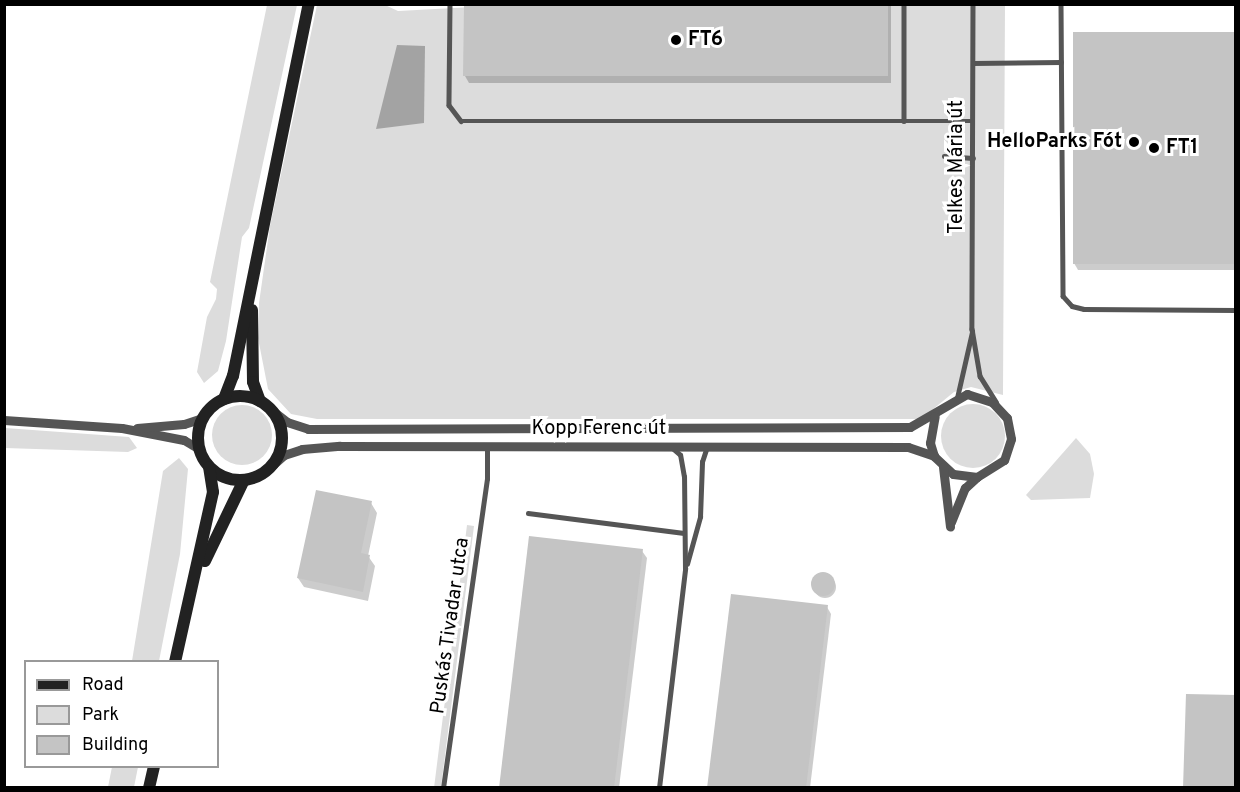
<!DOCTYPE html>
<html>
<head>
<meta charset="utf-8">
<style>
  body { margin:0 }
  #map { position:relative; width:1240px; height:792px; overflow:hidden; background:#fff; font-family:Overpass,sans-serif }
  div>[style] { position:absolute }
  .green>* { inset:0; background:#dcdcdc }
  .round { border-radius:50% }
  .water>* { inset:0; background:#a3a3a3 }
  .shadow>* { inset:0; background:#0003 }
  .building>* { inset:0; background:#c4c4c4 }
  .service>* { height:4.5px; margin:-2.25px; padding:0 2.25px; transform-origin:2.25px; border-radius:2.25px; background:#555 }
  .minor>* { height:9px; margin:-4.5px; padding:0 4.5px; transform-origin:4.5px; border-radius:4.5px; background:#555 }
  .secondary>* { height:12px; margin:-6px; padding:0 6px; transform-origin:6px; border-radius:6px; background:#222 }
  .secondary>.ring { margin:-6px; padding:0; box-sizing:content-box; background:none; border:12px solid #222; border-radius:50% }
  .dots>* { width:16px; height:16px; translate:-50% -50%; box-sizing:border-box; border:3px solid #fff; border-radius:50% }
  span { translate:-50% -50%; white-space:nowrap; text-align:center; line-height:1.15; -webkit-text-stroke:6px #fff; paint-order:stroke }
  .poi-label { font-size:20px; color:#000; font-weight:700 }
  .left { translate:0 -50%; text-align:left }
  .right { translate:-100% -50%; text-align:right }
  .street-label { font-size:20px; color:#000 }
  .frame { position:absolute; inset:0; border:6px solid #000; pointer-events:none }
  .legend { position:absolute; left:24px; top:660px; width:195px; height:108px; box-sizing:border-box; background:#fff; border:2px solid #999; margin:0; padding:8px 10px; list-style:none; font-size:18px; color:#000 }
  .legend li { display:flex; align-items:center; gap:12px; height:30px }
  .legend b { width:30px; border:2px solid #999 }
</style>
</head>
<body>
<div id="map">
  <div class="green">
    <i style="clip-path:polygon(528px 4px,1005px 5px,1003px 395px,971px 387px,954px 392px,921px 419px,317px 419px,291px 414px,268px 389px,258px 338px,259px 303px,270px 226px,317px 5px,385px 5px,398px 11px)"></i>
    <i style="clip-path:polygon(267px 5px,297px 5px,249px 228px,242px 237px,226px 341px,218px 371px,204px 383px,197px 372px,207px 317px,216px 299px,217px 289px,210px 282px)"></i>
    <i class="round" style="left:941px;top:404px;width:64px;height:64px"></i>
    <i class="round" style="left:212px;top:405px;width:60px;height:60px"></i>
    <i style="clip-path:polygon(5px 428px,129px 437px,137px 448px,128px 452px,5px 448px)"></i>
    <i style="clip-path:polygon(1076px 438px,1090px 454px,1094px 474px,1090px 498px,1031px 500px,1026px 495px)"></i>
    <i style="clip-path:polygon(179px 458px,188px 469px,180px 554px,159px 661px,132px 661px,163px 471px)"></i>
    <i style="clip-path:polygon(467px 525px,474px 526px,441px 787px,434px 788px)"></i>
    <i style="clip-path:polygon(112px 767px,138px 767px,134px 787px,108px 787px)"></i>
  </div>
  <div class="water">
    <i style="clip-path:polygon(397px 45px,425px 46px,424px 123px,376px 129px)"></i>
  </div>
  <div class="shadow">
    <i style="clip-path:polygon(465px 4px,891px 4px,891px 83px,469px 83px,465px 76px)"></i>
    <i style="clip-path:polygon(1236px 33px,1236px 270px,1078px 270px,1074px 263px)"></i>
    <i style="clip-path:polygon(371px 503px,377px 513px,368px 556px,375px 566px,368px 601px,304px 587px,298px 578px)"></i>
    <i style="clip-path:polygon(642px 551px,647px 558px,619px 788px,500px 788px)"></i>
    <i class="round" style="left:814px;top:576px;width:22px;height:22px"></i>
    <i style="clip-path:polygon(827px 607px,831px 614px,810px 788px,709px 788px)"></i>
  </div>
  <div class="building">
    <i style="clip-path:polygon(464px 4px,888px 4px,888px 76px,463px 76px)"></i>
    <i style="clip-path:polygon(1073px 32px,1236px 32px,1236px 264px,1073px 264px)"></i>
    <i style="clip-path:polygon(316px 490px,372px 501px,361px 553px,370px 555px,363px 592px,297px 578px)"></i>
    <i style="clip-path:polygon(529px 536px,643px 549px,614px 788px,499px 788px)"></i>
    <i class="round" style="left:811px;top:572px;width:24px;height:24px"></i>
    <i style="clip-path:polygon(731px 594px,828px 605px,806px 788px,707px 788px)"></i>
    <i style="clip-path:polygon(1186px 694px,1236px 695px,1236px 788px,1183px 788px)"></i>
  </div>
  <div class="service">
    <i style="left:450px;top:4px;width:101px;rotate:90.6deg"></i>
    <i style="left:449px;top:105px;width:20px;rotate:53deg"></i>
    <i style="left:461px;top:121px;width:512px"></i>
    <i style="left:904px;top:4px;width:117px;rotate:90deg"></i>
    <i style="left:973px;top:4px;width:325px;rotate:90.2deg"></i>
    <i style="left:972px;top:329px;width:48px;rotate:80.3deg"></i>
    <i style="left:980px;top:376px;width:31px;rotate:58deg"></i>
    <i style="left:1061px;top:4px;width:292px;rotate:89.6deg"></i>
    <i style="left:1063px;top:296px;width:13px;rotate:48deg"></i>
    <i style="left:1072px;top:306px;width:12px;rotate:14deg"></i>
    <i style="left:1084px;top:309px;width:152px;rotate:0.4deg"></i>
    <i style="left:973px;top:63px;width:88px;rotate:-0.7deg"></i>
    <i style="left:944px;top:156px;width:29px;rotate:4deg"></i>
    <i style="left:957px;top:398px;width:68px;rotate:-77.2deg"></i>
    <i style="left:528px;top:513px;width:157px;rotate:7.3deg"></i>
    <i style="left:687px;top:564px;width:49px;rotate:-74.5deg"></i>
    <i style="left:700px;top:517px;width:55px;rotate:-87.9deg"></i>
    <i style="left:702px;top:462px;width:16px;rotate:-72deg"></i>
    <i style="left:443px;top:788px;width:312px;rotate:-81.9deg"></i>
    <i style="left:487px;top:479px;width:32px;rotate:-90deg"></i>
    <i style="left:659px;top:788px;width:221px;rotate:-83.2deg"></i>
    <i style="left:685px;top:569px;width:92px;rotate:-90.6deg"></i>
    <i style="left:684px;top:477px;width:22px;rotate:-100deg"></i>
    <i style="left:680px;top:455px;width:11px;rotate:-139deg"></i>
  </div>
  <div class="minor">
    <i style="left:273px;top:411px;width:18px;rotate:38deg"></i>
    <i style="left:287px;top:422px;width:22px;rotate:18deg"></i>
    <i style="left:308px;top:429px;width:602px;rotate:-0.19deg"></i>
    <i style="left:910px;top:427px;width:66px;rotate:-30.1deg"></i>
    <i style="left:967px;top:394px;width:26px;rotate:18deg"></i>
    <i style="left:992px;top:402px;width:22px;rotate:47deg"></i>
    <i style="left:1007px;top:418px;width:21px;rotate:79deg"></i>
    <i style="left:1011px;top:439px;width:22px;rotate:108deg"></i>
    <i style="left:1004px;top:460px;width:32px;rotate:148deg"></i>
    <i style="left:977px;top:477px;width:24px;rotate:-173deg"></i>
    <i style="left:953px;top:474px;width:26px;rotate:-137deg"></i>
    <i style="left:934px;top:456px;width:14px;rotate:-107deg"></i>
    <i style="left:930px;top:443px;width:27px;rotate:-80deg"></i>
    <i style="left:4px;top:420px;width:118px;rotate:3.9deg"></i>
    <i style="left:122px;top:428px;width:63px;rotate:11deg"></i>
    <i style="left:184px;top:440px;width:17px;rotate:31deg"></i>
    <i style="left:137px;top:428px;width:47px;rotate:-4.9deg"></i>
    <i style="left:184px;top:424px;width:19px;rotate:-18deg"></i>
    <i style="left:943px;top:467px;width:60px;rotate:83.3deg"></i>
    <i style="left:268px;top:469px;width:21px;rotate:-41deg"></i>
    <i style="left:284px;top:455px;width:19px;rotate:-18deg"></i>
    <i style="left:302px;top:449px;width:38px;rotate:-5deg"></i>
    <i style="left:340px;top:446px;width:568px;rotate:0.1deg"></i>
    <i style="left:908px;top:447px;width:28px;rotate:19deg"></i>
    <i style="left:951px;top:522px;width:37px;rotate:-68deg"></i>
    <i style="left:965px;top:488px;width:16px;rotate:-43deg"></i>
  </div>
  <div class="secondary">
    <i style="left:252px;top:310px;width:72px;rotate:89.2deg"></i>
    <i style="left:253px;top:382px;width:20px;rotate:70deg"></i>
    <i class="ring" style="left:198px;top:396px;width:72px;height:72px"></i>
    <i style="left:224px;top:399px;width:25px;rotate:-69deg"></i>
    <i style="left:233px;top:376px;width:380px;rotate:-78.5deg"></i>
    <i style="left:205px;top:561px;width:90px;rotate:-64.3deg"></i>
    <i style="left:175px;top:662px;width:174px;rotate:-77.4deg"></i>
    <i style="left:213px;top:492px;width:25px;rotate:-99deg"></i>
    <i style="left:149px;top:788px;width:23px;rotate:-77deg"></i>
  </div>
  <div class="dots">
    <i style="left:676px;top:40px;background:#000"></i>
    <i style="left:1134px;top:142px;background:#000"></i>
    <i style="left:1154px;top:148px;background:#000"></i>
  </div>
  <div class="poi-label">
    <span class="left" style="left:688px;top:40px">FT6</span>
    <span class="right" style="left:1122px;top:142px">HelloParks Fót</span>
    <span class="left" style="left:1166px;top:148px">FT1</span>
  </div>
  <div class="street-label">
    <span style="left:957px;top:167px;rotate:-90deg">Telkes Mária út</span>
    <span style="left:599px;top:429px">Kopp Ferenc út</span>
    <span style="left:451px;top:626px;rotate:-82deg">Puskás Tivadar utca</span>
  </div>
  <div class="frame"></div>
  <ul class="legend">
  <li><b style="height:8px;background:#222"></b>Road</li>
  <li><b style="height:16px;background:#dcdcdc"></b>Park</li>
  <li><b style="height:16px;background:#c4c4c4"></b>Building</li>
  </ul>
</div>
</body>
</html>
